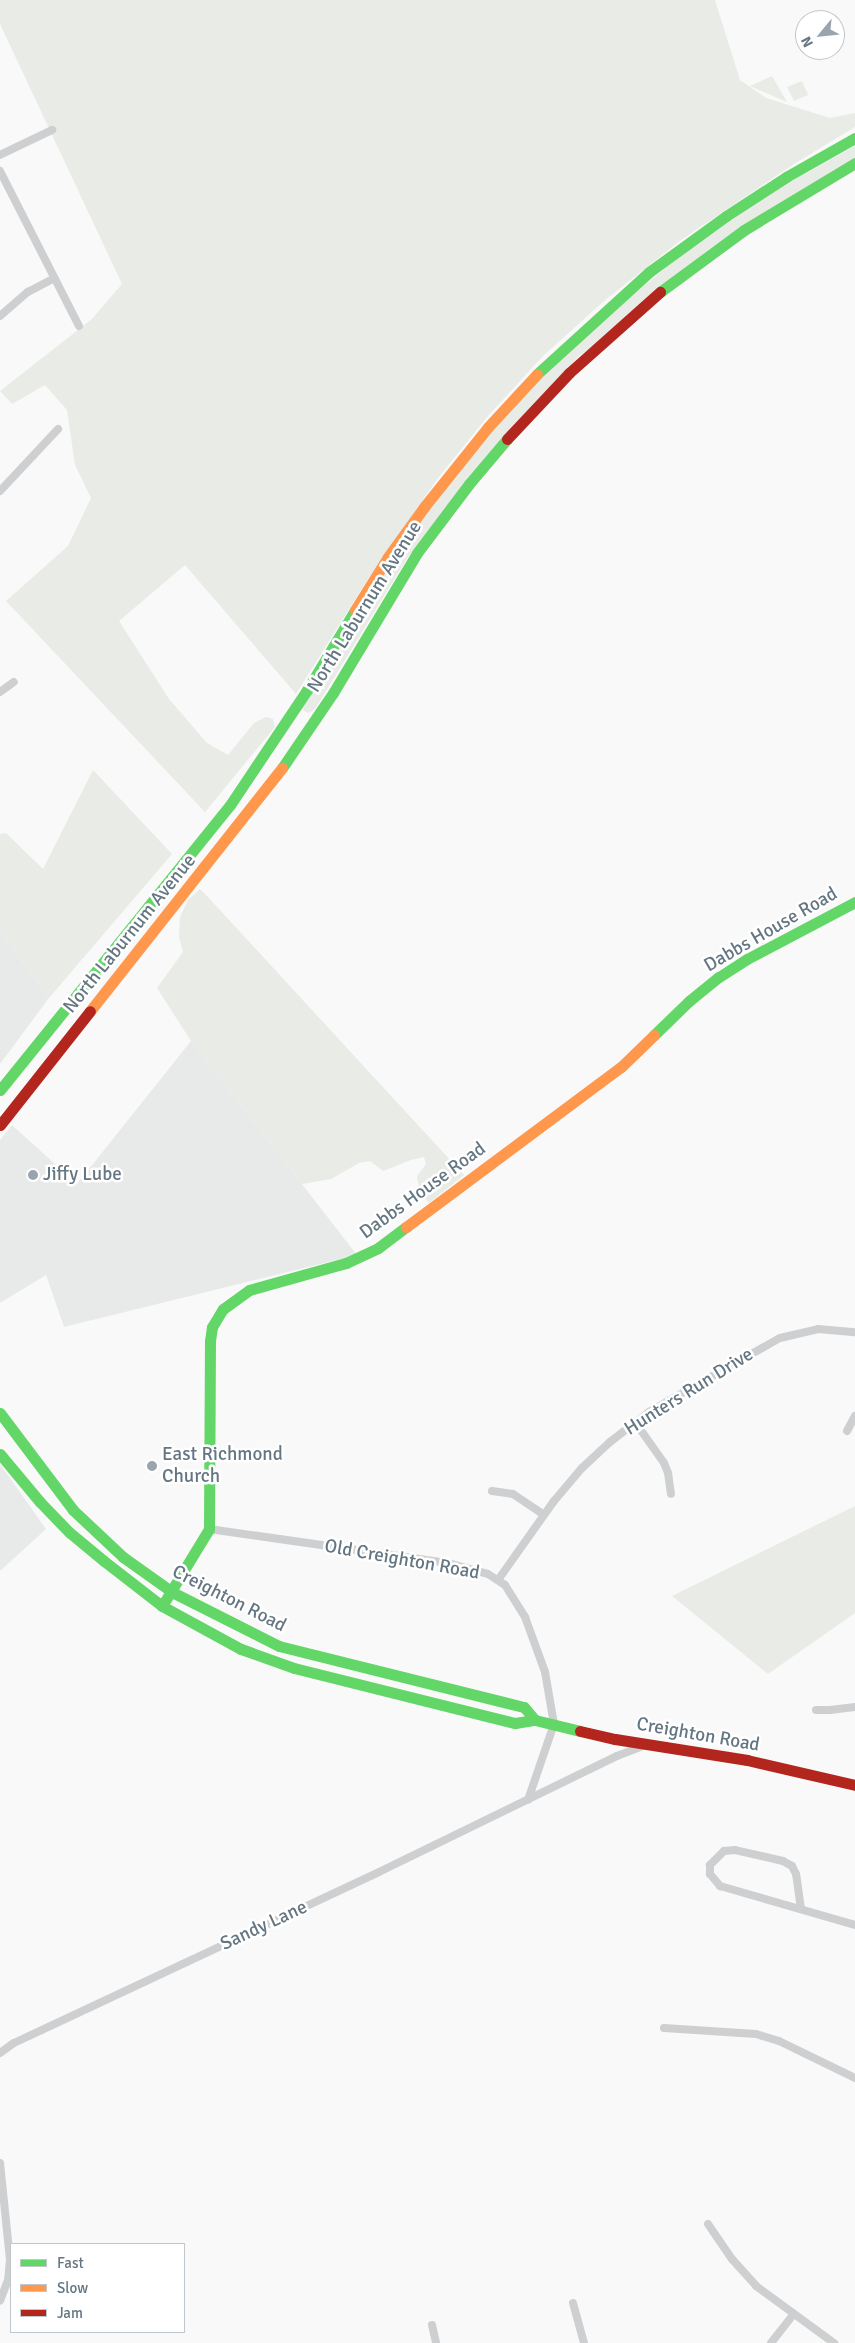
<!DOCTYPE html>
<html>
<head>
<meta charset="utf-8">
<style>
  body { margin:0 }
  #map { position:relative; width:855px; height:2343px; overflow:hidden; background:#f9f9f9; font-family:Signika,sans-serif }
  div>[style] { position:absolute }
  .built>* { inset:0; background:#e8e9e9 }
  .green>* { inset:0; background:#e8ebe6 }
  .street>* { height:8px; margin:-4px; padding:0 4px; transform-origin:4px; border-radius:4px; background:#cecfd0 }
  .fast>* { height:11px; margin:-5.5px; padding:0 5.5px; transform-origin:5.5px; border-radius:5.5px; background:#63d668 }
  .slow>* { height:11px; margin:-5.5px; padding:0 5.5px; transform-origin:5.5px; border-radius:5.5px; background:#ff974d }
  .jam>* { height:11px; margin:-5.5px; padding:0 5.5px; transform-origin:5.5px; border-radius:5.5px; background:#b3261e }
  .dots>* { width:14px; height:14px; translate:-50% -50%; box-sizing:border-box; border:2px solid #fff; border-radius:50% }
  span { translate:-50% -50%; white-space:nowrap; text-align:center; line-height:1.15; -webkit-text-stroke:5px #fff; paint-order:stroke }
  .street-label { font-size:19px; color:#657683 }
  .poi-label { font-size:19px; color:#657683 }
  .left { translate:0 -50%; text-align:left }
  .legend { position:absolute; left:10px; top:2243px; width:175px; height:90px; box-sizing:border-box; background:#fff; border:1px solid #c1c8cd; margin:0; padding:6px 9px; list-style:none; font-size:15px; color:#657683 }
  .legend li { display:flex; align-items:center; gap:10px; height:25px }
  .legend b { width:25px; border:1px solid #c1c8cd }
  .north { position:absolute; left:795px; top:10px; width:50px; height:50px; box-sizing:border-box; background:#fff; border:1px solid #c1c8cd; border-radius:50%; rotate:242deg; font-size:14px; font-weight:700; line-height:20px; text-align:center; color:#657683 }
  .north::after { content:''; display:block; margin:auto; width:18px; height:22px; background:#99a4ac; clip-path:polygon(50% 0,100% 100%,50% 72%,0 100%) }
</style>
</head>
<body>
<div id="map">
  <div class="built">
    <i style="clip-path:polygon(0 931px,49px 998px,0 1064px)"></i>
    <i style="clip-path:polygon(191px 1041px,357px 1255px,64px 1327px,46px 1275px,0 1303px,0 1140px,12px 1125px,77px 1184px)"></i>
    <i style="clip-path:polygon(0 1464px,46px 1529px,0 1571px)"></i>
  </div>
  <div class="green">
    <i style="clip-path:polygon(0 0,715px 0,740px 80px,766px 98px,830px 118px,855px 113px,855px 127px,794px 164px,681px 240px,604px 301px,543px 356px,488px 416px,438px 478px,366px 582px,296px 694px,185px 565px,119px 621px,169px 699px,207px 743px,228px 755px,254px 723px,266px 717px,273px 719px,275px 727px,205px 812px,6px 601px,68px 546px,91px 498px,75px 465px,67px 410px,45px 385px,12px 404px,0 391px,92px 319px,122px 284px,0 24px)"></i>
    <i style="clip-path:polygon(772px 76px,787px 102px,750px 86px)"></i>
    <i style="clip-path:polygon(802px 81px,808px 95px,794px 101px,787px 87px)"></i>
    <i style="clip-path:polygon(855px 146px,855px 159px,579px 356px,408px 557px,315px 709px,309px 713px,304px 711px,303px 707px,400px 548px,449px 483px,494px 428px,544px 374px,593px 327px,698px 242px,764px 197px)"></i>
    <i style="clip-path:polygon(93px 770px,172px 854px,49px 998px,0 931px,0 834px,6px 833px,43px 869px)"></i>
    <i style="clip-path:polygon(200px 889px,206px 895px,464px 1175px,429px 1203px,420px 1194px,417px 1176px,426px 1164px,424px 1157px,411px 1160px,383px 1171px,370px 1161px,359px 1163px,331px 1179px,302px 1184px,191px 1041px,157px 988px,183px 952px,179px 937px,180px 917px,188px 900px)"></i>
    <i style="clip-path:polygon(855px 1506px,855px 1613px,768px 1674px,672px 1596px)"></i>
  </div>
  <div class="street">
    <i style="left:0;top:155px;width:58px;rotate:-25.7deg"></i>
    <i style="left:0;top:171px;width:174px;rotate:63deg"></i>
    <i style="left:0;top:316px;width:37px;rotate:-41deg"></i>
    <i style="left:28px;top:292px;width:30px;rotate:-28deg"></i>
    <i style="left:0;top:491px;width:85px;rotate:-46.9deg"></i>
    <i style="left:0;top:692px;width:17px;rotate:-36deg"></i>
    <i style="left:635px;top:1422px;width:50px;rotate:54.7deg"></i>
    <i style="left:664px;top:1463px;width:11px;rotate:68deg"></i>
    <i style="left:668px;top:1473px;width:21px;rotate:82deg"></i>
    <i style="left:847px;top:1431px;width:17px;rotate:-62deg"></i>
    <i style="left:492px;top:1491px;width:21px;rotate:8deg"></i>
    <i style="left:513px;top:1494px;width:37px;rotate:34deg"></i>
    <i style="left:209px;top:1529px;width:241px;rotate:8.1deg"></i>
    <i style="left:448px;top:1563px;width:41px;rotate:15.4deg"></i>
    <i style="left:488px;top:1574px;width:20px;rotate:33deg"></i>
    <i style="left:505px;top:1585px;width:38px;rotate:58deg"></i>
    <i style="left:525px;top:1617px;width:59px;rotate:70deg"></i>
    <i style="left:545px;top:1672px;width:53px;rotate:80.2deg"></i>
    <i style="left:554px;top:1724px;width:80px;rotate:108.9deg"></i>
    <i style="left:498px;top:1580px;width:97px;rotate:-54.7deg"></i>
    <i style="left:554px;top:1501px;width:43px;rotate:-49.7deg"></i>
    <i style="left:582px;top:1468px;width:38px;rotate:-43deg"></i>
    <i style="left:610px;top:1442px;width:49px;rotate:-37.6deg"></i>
    <i style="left:649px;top:1412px;width:150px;rotate:-29.5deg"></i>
    <i style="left:780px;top:1338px;width:39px;rotate:-13deg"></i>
    <i style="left:818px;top:1329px;width:37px;rotate:5deg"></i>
    <i style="left:816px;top:1710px;width:14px"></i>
    <i style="left:830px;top:1710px;width:25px;rotate:-7deg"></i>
    <i style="left:801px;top:1909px;width:35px;rotate:-98deg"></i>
    <i style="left:796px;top:1874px;width:9px;rotate:-117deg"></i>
    <i style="left:792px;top:1866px;width:10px;rotate:-151deg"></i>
    <i style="left:783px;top:1861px;width:49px;rotate:-167.1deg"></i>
    <i style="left:735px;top:1850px;width:11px;rotate:175deg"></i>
    <i style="left:724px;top:1851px;width:20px;rotate:135deg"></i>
    <i style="left:710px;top:1865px;width:9px;rotate:90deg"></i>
    <i style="left:710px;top:1874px;width:16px;rotate:50deg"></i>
    <i style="left:720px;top:1886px;width:141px;rotate:16.1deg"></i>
    <i style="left:664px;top:2028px;width:92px;rotate:3.7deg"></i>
    <i style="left:756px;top:2034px;width:24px;rotate:17deg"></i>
    <i style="left:779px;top:2041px;width:85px;rotate:26deg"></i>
    <i style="left:0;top:2053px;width:17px;rotate:-36deg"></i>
    <i style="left:14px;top:2043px;width:403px;rotate:-25.1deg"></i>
    <i style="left:379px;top:1872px;width:265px;rotate:-26deg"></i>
    <i style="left:617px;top:1756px;width:31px;rotate:-21deg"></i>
    <i style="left:0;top:2163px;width:97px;rotate:84.1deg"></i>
    <i style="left:10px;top:2259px;width:21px;rotate:95deg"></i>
    <i style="left:8px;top:2280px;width:22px;rotate:111deg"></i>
    <i style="left:708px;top:2224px;width:42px;rotate:55.6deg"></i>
    <i style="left:732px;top:2259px;width:36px;rotate:48deg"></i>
    <i style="left:756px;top:2286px;width:97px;rotate:36.2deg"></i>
    <i style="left:573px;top:2303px;width:41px;rotate:74.6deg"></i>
    <i style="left:432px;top:2325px;width:18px;rotate:77deg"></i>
    <i style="left:771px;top:2343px;width:37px;rotate:-52deg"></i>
  </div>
  <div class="fast">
    <i style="left:660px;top:292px;width:104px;rotate:-36.4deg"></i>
    <i style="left:744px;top:230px;width:130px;rotate:-31.1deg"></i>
    <i style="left:537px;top:374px;width:151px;rotate:-42.3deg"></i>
    <i style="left:649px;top:272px;width:95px;rotate:-36deg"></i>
    <i style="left:726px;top:216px;width:72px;rotate:-33deg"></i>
    <i style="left:786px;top:177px;width:79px;rotate:-29.5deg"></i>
    <i style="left:282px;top:768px;width:91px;rotate:-55.8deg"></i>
    <i style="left:333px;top:693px;width:163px;rotate:-59deg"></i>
    <i style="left:417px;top:553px;width:86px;rotate:-53deg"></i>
    <i style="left:469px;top:484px;width:59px;rotate:-49.8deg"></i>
    <i style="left:654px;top:1035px;width:49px;rotate:-44.2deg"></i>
    <i style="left:689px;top:1001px;width:38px;rotate:-39deg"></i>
    <i style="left:719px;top:977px;width:33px;rotate:-33deg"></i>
    <i style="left:747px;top:959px;width:122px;rotate:-27.8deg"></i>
    <i style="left:0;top:1090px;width:366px;rotate:-51.1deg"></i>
    <i style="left:230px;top:805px;width:138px;rotate:-56.2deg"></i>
    <i style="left:307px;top:690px;width:93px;rotate:-59deg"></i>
    <i style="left:0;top:1413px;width:121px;rotate:53deg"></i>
    <i style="left:73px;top:1510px;width:69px;rotate:43.2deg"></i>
    <i style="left:123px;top:1557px;width:60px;rotate:35.5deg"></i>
    <i style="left:172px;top:1592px;width:120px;rotate:26.8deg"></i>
    <i style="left:279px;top:1646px;width:252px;rotate:14deg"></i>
    <i style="left:524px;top:1707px;width:17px;rotate:50deg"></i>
    <i style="left:0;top:1454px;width:62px;rotate:50.2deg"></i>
    <i style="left:40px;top:1502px;width:42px;rotate:46deg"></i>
    <i style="left:69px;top:1532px;width:45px;rotate:39.6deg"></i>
    <i style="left:104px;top:1561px;width:73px;rotate:37.8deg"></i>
    <i style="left:162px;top:1606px;width:90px;rotate:28.6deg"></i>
    <i style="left:241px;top:1649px;width:56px;rotate:19.7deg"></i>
    <i style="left:294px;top:1668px;width:228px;rotate:14deg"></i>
    <i style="left:515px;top:1723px;width:20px;rotate:-9deg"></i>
    <i style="left:535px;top:1720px;width:46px;rotate:13.7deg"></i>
    <i style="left:162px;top:1606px;width:90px;rotate:-58.6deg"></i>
    <i style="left:209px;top:1529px;width:188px;rotate:-89.7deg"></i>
    <i style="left:210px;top:1341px;width:14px;rotate:-82deg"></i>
    <i style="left:212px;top:1327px;width:21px;rotate:-59deg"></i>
    <i style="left:223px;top:1309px;width:32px;rotate:-36deg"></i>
    <i style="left:249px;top:1290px;width:101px;rotate:-15.6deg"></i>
    <i style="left:346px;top:1263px;width:35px;rotate:-25deg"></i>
    <i style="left:378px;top:1248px;width:35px;rotate:-37deg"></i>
  </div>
  <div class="slow">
    <i style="left:355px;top:610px;width:62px;rotate:-58.1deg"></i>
    <i style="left:388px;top:557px;width:62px;rotate:-54.2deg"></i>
    <i style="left:424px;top:507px;width:102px;rotate:-51.3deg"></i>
    <i style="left:488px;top:427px;width:72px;rotate:-47.2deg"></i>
    <i style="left:90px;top:1011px;width:310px;rotate:-51.7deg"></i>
    <i style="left:406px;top:1227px;width:268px;rotate:-36.7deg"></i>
    <i style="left:621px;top:1067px;width:46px;rotate:-44.1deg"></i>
  </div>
  <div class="jam">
    <i style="left:507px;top:439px;width:91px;rotate:-46.8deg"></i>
    <i style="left:569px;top:373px;width:122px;rotate:-41.7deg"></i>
    <i style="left:0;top:1125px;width:145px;rotate:-51.7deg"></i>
    <i style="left:580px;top:1731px;width:36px;rotate:13deg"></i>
    <i style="left:615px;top:1739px;width:134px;rotate:9deg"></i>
    <i style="left:747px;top:1760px;width:111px;rotate:13deg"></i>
  </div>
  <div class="dots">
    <i style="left:33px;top:1175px;background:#99a4ac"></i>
    <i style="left:152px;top:1466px;background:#99a4ac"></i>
  </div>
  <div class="street-label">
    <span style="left:365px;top:607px;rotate:-58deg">North Laburnum Avenue</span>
    <span style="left:771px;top:930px;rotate:-30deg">Dabbs House Road</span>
    <span style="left:130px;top:934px;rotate:-51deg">North Laburnum Avenue</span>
    <span style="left:423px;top:1191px;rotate:-36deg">Dabbs House Road</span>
    <span style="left:689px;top:1392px;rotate:-32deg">Hunters Run Drive</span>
    <span style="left:402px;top:1560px;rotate:10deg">Old Creighton Road</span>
    <span style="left:229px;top:1599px;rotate:27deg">Creighton Road</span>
    <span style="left:698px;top:1735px;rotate:10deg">Creighton Road</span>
    <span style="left:264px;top:1926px;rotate:-25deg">Sandy Lane</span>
  </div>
  <div class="poi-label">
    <span class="left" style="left:43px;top:1175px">Jiffy Lube</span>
    <span class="left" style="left:162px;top:1466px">East Richmond<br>Church</span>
  </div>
  <ul class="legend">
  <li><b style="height:6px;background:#63d668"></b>Fast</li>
  <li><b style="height:6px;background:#ff974d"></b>Slow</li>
  <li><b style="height:6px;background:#b3261e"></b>Jam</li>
  </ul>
  <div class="north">N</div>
</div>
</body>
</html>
